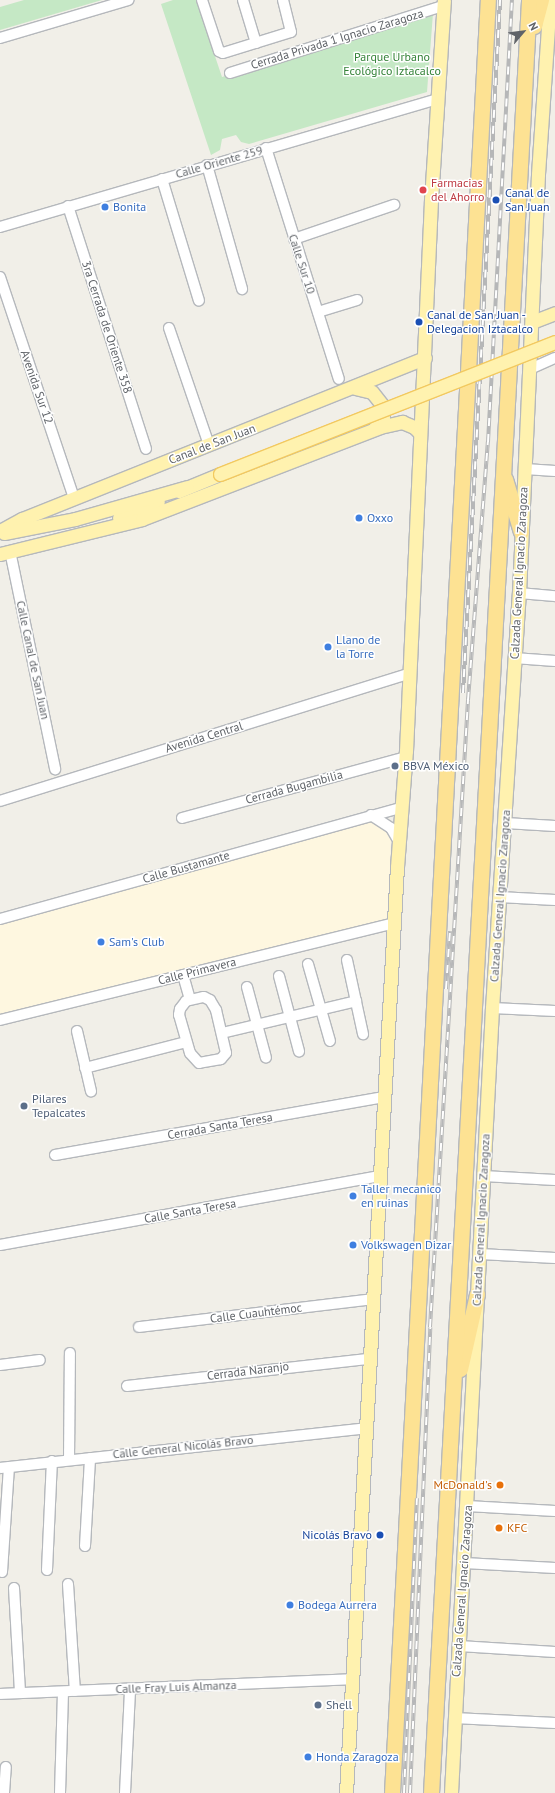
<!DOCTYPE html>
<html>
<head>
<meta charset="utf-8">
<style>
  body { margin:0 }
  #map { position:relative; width:555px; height:1793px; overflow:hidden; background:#f1efe8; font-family:"PT Sans",sans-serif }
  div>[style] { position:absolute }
  .commercial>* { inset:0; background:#fef7e0 }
  .green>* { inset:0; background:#c5e8c5 }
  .roads { filter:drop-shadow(1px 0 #b5b8bc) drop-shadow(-1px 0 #b5b8bc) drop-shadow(0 1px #b5b8bc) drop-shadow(0 -1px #b5b8bc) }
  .minor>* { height:10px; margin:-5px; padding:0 5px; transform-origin:5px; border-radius:5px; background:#fff }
  .major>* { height:13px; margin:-6.5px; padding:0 6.5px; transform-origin:6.5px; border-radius:6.5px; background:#fff2af }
  .highway>* { height:15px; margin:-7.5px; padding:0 7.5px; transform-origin:7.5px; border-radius:7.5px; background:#fde293 }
  .rail>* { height:4px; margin-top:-2px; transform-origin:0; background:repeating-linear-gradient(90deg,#fff 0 8px,#b6b7b8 0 16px); box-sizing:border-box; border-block:1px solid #b6b7b8 }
  .bridges { filter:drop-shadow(1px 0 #f2c960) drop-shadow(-1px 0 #f2c960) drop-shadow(0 1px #f2c960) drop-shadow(0 -1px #f2c960) }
  .major-bridge>* { height:13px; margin:-6.5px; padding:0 6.5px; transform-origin:6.5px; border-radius:6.5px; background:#fff2af }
  .dots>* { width:11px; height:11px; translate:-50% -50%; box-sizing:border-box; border:2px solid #fff; border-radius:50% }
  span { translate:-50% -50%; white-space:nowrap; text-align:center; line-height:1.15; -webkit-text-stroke:3px #fff; paint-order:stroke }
  .street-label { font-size:12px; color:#5f6368 }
  .park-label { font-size:12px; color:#348238 }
  .health-label { font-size:12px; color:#be3a42 }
  .left { translate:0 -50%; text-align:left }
  .transit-label { font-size:12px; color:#164399 }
  .right { translate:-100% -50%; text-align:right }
  .shop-label { font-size:12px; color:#366cbe }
  .service-label { font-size:12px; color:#4e5e75 }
  .food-label { font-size:12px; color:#c56008 }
  .north { position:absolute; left:503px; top:12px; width:40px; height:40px; -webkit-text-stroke:3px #fff; paint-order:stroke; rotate:62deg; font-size:11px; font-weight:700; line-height:16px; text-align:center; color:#5f6368 }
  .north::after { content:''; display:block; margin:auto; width:14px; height:18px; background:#5f6368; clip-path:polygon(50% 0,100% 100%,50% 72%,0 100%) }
</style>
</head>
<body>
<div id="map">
  <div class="commercial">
    <i style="clip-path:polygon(362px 821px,374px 822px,385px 829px,391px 841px,388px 920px,0 1017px,0 923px)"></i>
  </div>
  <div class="green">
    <i style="clip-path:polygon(24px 0,102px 0,0 30px,0 7px)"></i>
    <i style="clip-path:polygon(173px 0,196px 0,222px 77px,433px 13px,427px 92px,249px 144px,241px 142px,236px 135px,222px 139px,220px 150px,211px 155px,161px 4px)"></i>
  </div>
  <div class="roads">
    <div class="minor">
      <i style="left:202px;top:0;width:54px;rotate:71.6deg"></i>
      <i style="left:219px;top:51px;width:4px;rotate:27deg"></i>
      <i style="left:223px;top:53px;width:71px;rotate:-17.2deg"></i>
      <i style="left:291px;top:32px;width:33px;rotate:-104deg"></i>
      <i style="left:243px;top:0;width:45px;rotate:73.2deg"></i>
      <i style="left:0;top:38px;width:134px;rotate:-16.5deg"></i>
      <i style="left:230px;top:73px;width:223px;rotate:-17.5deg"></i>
      <i style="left:266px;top:148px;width:242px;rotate:72.5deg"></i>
      <i style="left:207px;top:165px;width:129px;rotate:74.2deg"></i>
      <i style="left:162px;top:179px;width:127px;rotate:73.1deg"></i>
      <i style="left:68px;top:206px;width:255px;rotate:72.2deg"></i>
      <i style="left:0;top:227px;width:456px;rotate:-16.3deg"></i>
      <i style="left:294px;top:239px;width:106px;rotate:-18.8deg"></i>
      <i style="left:0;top:277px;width:233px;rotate:71.5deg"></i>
      <i style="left:318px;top:312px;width:41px;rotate:-17.1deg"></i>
      <i style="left:169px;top:328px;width:124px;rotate:71.1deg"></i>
      <i style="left:530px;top:369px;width:27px;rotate:-24deg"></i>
      <i style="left:525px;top:469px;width:30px;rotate:4deg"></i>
      <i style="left:10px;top:551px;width:223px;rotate:78.3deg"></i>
      <i style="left:519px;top:593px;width:36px;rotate:5deg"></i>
      <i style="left:514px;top:658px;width:41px;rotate:4.2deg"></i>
      <i style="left:0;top:801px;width:428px;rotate:-17.3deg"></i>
      <i style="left:371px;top:815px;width:24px;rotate:33deg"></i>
      <i style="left:391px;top:828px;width:16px;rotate:60deg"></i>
      <i style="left:182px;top:818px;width:232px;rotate:-15.2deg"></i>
      <i style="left:505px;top:823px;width:50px;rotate:3.4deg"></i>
      <i style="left:499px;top:897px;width:56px;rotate:3.1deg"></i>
      <i style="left:0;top:919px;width:418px;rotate:-15.5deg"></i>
      <i style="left:347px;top:960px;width:76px;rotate:77.8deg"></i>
      <i style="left:308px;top:964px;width:80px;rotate:74.1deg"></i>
      <i style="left:183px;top:975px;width:25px;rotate:74deg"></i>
      <i style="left:279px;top:976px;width:78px;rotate:75.1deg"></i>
      <i style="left:247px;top:987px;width:73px;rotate:75deg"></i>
      <i style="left:204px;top:997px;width:7px;rotate:27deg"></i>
      <i style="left:210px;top:1000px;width:12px;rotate:59deg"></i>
      <i style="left:216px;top:1010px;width:44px;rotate:76.9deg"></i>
      <i style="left:226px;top:1053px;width:8px;rotate:130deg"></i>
      <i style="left:221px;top:1059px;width:22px;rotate:170deg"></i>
      <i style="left:199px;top:1063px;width:13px;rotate:-132deg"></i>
      <i style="left:190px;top:1053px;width:40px;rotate:-106deg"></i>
      <i style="left:179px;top:1015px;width:6px;rotate:-81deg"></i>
      <i style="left:180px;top:1009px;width:10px;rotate:-53deg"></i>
      <i style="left:186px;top:1001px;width:18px;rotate:-13deg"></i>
      <i style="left:492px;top:1008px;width:63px;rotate:2.7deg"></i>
      <i style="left:0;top:1020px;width:407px;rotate:-13.8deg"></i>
      <i style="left:77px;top:1031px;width:62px;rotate:76.9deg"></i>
      <i style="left:222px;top:1033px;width:138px;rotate:-13.4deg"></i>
      <i style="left:85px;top:1068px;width:104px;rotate:-14.4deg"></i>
      <i style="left:55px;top:1155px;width:334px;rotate:-10deg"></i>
      <i style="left:483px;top:1176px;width:72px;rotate:3.2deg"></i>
      <i style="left:0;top:1245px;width:386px;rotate:-10.3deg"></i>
      <i style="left:480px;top:1254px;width:75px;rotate:3.1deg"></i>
      <i style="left:139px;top:1327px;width:236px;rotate:-6.8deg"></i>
      <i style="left:0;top:1365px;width:40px;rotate:-7.1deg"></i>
      <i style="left:127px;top:1386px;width:244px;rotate:-6.4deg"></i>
      <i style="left:69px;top:1460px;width:107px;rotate:-89.5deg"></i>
      <i style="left:0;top:1468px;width:368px;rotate:-6.2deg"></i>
      <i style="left:467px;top:1506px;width:88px;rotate:3.3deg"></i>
      <i style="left:85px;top:1546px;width:88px;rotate:-86.7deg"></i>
      <i style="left:464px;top:1563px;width:91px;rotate:3.1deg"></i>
      <i style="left:47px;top:1570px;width:109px;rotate:-87.4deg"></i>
      <i style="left:2px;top:1572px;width:105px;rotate:-86.2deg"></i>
      <i style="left:68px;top:1584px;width:107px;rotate:86.3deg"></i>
      <i style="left:14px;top:1588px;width:105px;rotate:86.7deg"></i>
      <i style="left:459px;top:1646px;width:96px;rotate:3.6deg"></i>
      <i style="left:0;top:1694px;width:352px;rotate:-2.4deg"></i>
      <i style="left:454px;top:1718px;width:101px;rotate:2.8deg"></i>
      <i style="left:4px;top:1793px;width:26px;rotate:-86deg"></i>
      <i style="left:60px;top:1793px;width:101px;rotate:-88.3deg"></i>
      <i style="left:125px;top:1793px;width:104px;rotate:-87.2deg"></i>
    </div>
    <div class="major">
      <i style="left:532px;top:322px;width:25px;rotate:-21deg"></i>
      <i style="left:355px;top:388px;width:17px;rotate:13deg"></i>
      <i style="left:372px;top:392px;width:16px;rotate:52deg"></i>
      <i style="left:382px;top:405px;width:14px;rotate:86deg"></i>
      <i style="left:383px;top:419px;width:13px;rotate:132deg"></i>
      <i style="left:179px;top:491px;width:44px;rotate:-22.5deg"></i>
      <i style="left:119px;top:518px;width:42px;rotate:-22.3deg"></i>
      <i style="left:0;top:531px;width:25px;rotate:-29deg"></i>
      <i style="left:22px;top:519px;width:434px;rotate:-21.8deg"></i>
      <i style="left:4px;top:533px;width:72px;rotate:-11.2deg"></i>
      <i style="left:75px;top:519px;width:116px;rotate:-15.9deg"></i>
      <i style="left:0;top:554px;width:146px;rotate:-13.8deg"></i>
      <i style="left:142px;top:519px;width:255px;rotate:-21.1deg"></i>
      <i style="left:380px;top:427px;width:23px;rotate:-13deg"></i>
      <i style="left:402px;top:422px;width:13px;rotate:23deg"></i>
      <i style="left:414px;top:427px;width:8px;rotate:45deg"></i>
      <i style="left:346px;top:1793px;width:927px;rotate:-86.85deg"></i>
      <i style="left:397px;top:867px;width:116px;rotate:-85.6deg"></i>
      <i style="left:406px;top:751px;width:552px;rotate:-87.4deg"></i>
      <i style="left:431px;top:200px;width:200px;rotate:-86.3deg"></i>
      <i style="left:451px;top:1793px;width:786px;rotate:-87.01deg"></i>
      <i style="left:492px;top:1008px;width:416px;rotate:-86.3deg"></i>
      <i style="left:519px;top:593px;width:419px;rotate:-87.4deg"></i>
      <i style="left:538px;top:174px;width:174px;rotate:-86.1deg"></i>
    </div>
    <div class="highway">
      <i style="left:534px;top:26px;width:27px;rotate:-75deg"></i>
      <i style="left:505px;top:479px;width:55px;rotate:73.2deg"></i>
      <i style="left:460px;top:1369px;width:77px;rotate:-77.2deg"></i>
      <i style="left:392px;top:1793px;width:1796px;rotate:-86.94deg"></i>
      <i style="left:431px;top:1793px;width:1796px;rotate:-86.87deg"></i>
    </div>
  </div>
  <div class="rail">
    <i style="left:463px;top:693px;width:694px;rotate:-86.94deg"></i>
    <i style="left:446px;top:989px;width:58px;rotate:-86.1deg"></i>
    <i style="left:404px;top:1793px;width:295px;rotate:-87.5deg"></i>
    <i style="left:410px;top:1793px;width:466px;rotate:-87.5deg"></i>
    <i style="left:430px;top:1327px;width:628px;rotate:-86.53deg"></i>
    <i style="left:468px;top:700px;width:259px;rotate:-85.6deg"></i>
    <i style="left:488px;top:442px;width:443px;rotate:-86.9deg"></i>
  </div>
  <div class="bridges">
    <div class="major-bridge">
      <i style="left:220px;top:474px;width:360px;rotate:-21.5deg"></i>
    </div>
  </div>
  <div class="dots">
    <i style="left:423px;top:190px;background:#e0444e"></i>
    <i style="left:496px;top:200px;background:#1a4fb4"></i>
    <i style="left:105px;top:207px;background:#3f7fe0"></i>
    <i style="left:419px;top:322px;background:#1a4fb4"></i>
    <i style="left:359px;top:518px;background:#3f7fe0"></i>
    <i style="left:328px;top:647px;background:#3f7fe0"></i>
    <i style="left:395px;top:766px;background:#5c6f8a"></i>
    <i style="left:101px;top:942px;background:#3f7fe0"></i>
    <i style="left:24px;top:1106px;background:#5c6f8a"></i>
    <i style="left:353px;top:1196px;background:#3f7fe0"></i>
    <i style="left:353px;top:1245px;background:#3f7fe0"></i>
    <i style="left:500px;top:1485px;background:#e8710a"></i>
    <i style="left:499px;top:1528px;background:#e8710a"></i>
    <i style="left:380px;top:1535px;background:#1a4fb4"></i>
    <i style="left:290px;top:1605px;background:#3f7fe0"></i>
    <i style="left:318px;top:1705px;background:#5c6f8a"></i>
    <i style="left:308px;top:1757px;background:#3f7fe0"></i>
  </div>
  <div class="street-label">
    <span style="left:337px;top:39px;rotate:-17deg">Cerrada Privada 1 Ignacio Zaragoza</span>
    <span style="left:219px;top:162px;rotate:-16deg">Calle Oriente 259</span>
    <span style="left:302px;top:264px;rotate:72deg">Calle Sur 10</span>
    <span style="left:107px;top:327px;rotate:72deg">3ra Cerrada de Oriente 358</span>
    <span style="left:37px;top:387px;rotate:71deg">Avenida Sur 12</span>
    <span style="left:212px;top:444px;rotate:-21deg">Canal de San Juan</span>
    <span style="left:519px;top:573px;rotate:-87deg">Calzada General Ignacio Zaragoza</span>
    <span style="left:33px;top:660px;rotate:78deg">Calle Canal de San Juan</span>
    <span style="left:204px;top:737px;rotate:-17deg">Avenida Central</span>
    <span style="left:294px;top:787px;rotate:-15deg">Cerrada Bugambilia</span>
    <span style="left:186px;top:867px;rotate:-16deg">Calle Bustamante</span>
    <span style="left:500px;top:896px;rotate:-86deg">Calzada General Ignacio Zaragoza</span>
    <span style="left:197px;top:971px;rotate:-14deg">Calle Primavera</span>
    <span style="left:220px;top:1126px;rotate:-10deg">Cerrada Santa Teresa</span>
    <span style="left:190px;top:1211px;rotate:-10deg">Calle Santa Teresa</span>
    <span style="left:481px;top:1220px;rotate:-87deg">Calzada General Ignacio Zaragoza</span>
    <span style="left:256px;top:1313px;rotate:-7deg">Calle Cuauhtémoc</span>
    <span style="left:248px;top:1371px;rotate:-7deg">Cerrada Naranjo</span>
    <span style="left:183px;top:1447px;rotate:-6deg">Calle General Nicolás Bravo</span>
    <span style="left:462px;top:1591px;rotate:-86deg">Calzada General Ignacio Zaragoza</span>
    <span style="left:176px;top:1687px;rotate:-2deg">Calle Fray Luis Almanza</span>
  </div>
  <div class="park-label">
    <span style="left:392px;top:64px">Parque Urbano<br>Ecológico Iztacalco</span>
  </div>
  <div class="health-label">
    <span class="left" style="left:431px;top:190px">Farmacias<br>del Ahorro</span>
  </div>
  <div class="transit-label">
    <span class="left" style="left:505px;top:200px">Canal de<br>San Juan</span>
    <span class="left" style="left:427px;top:322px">Canal de San Juan -<br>Delegacion Iztacalco</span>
    <span class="right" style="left:372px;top:1535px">Nicolás Bravo</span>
  </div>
  <div class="shop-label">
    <span class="left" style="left:113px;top:207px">Bonita</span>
    <span class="left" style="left:367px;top:518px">Oxxo</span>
    <span class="left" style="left:336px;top:647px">Llano de<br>la Torre</span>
    <span class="left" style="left:109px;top:942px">Sam's Club</span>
    <span class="left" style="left:361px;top:1196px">Taller mecanico<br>en ruinas</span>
    <span class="left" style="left:361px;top:1245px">Volkswagen Dizar</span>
    <span class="left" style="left:298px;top:1605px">Bodega Aurrera</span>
    <span class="left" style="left:316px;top:1757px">Honda Zaragoza</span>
  </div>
  <div class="service-label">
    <span class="left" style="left:403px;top:766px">BBVA México</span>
    <span class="left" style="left:32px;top:1106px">Pilares<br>Tepalcates</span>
    <span class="left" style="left:326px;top:1705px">Shell</span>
  </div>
  <div class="food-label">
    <span class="right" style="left:492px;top:1485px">McDonald's</span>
    <span class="left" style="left:507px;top:1528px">KFC</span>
  </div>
  <div class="north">N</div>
</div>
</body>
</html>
